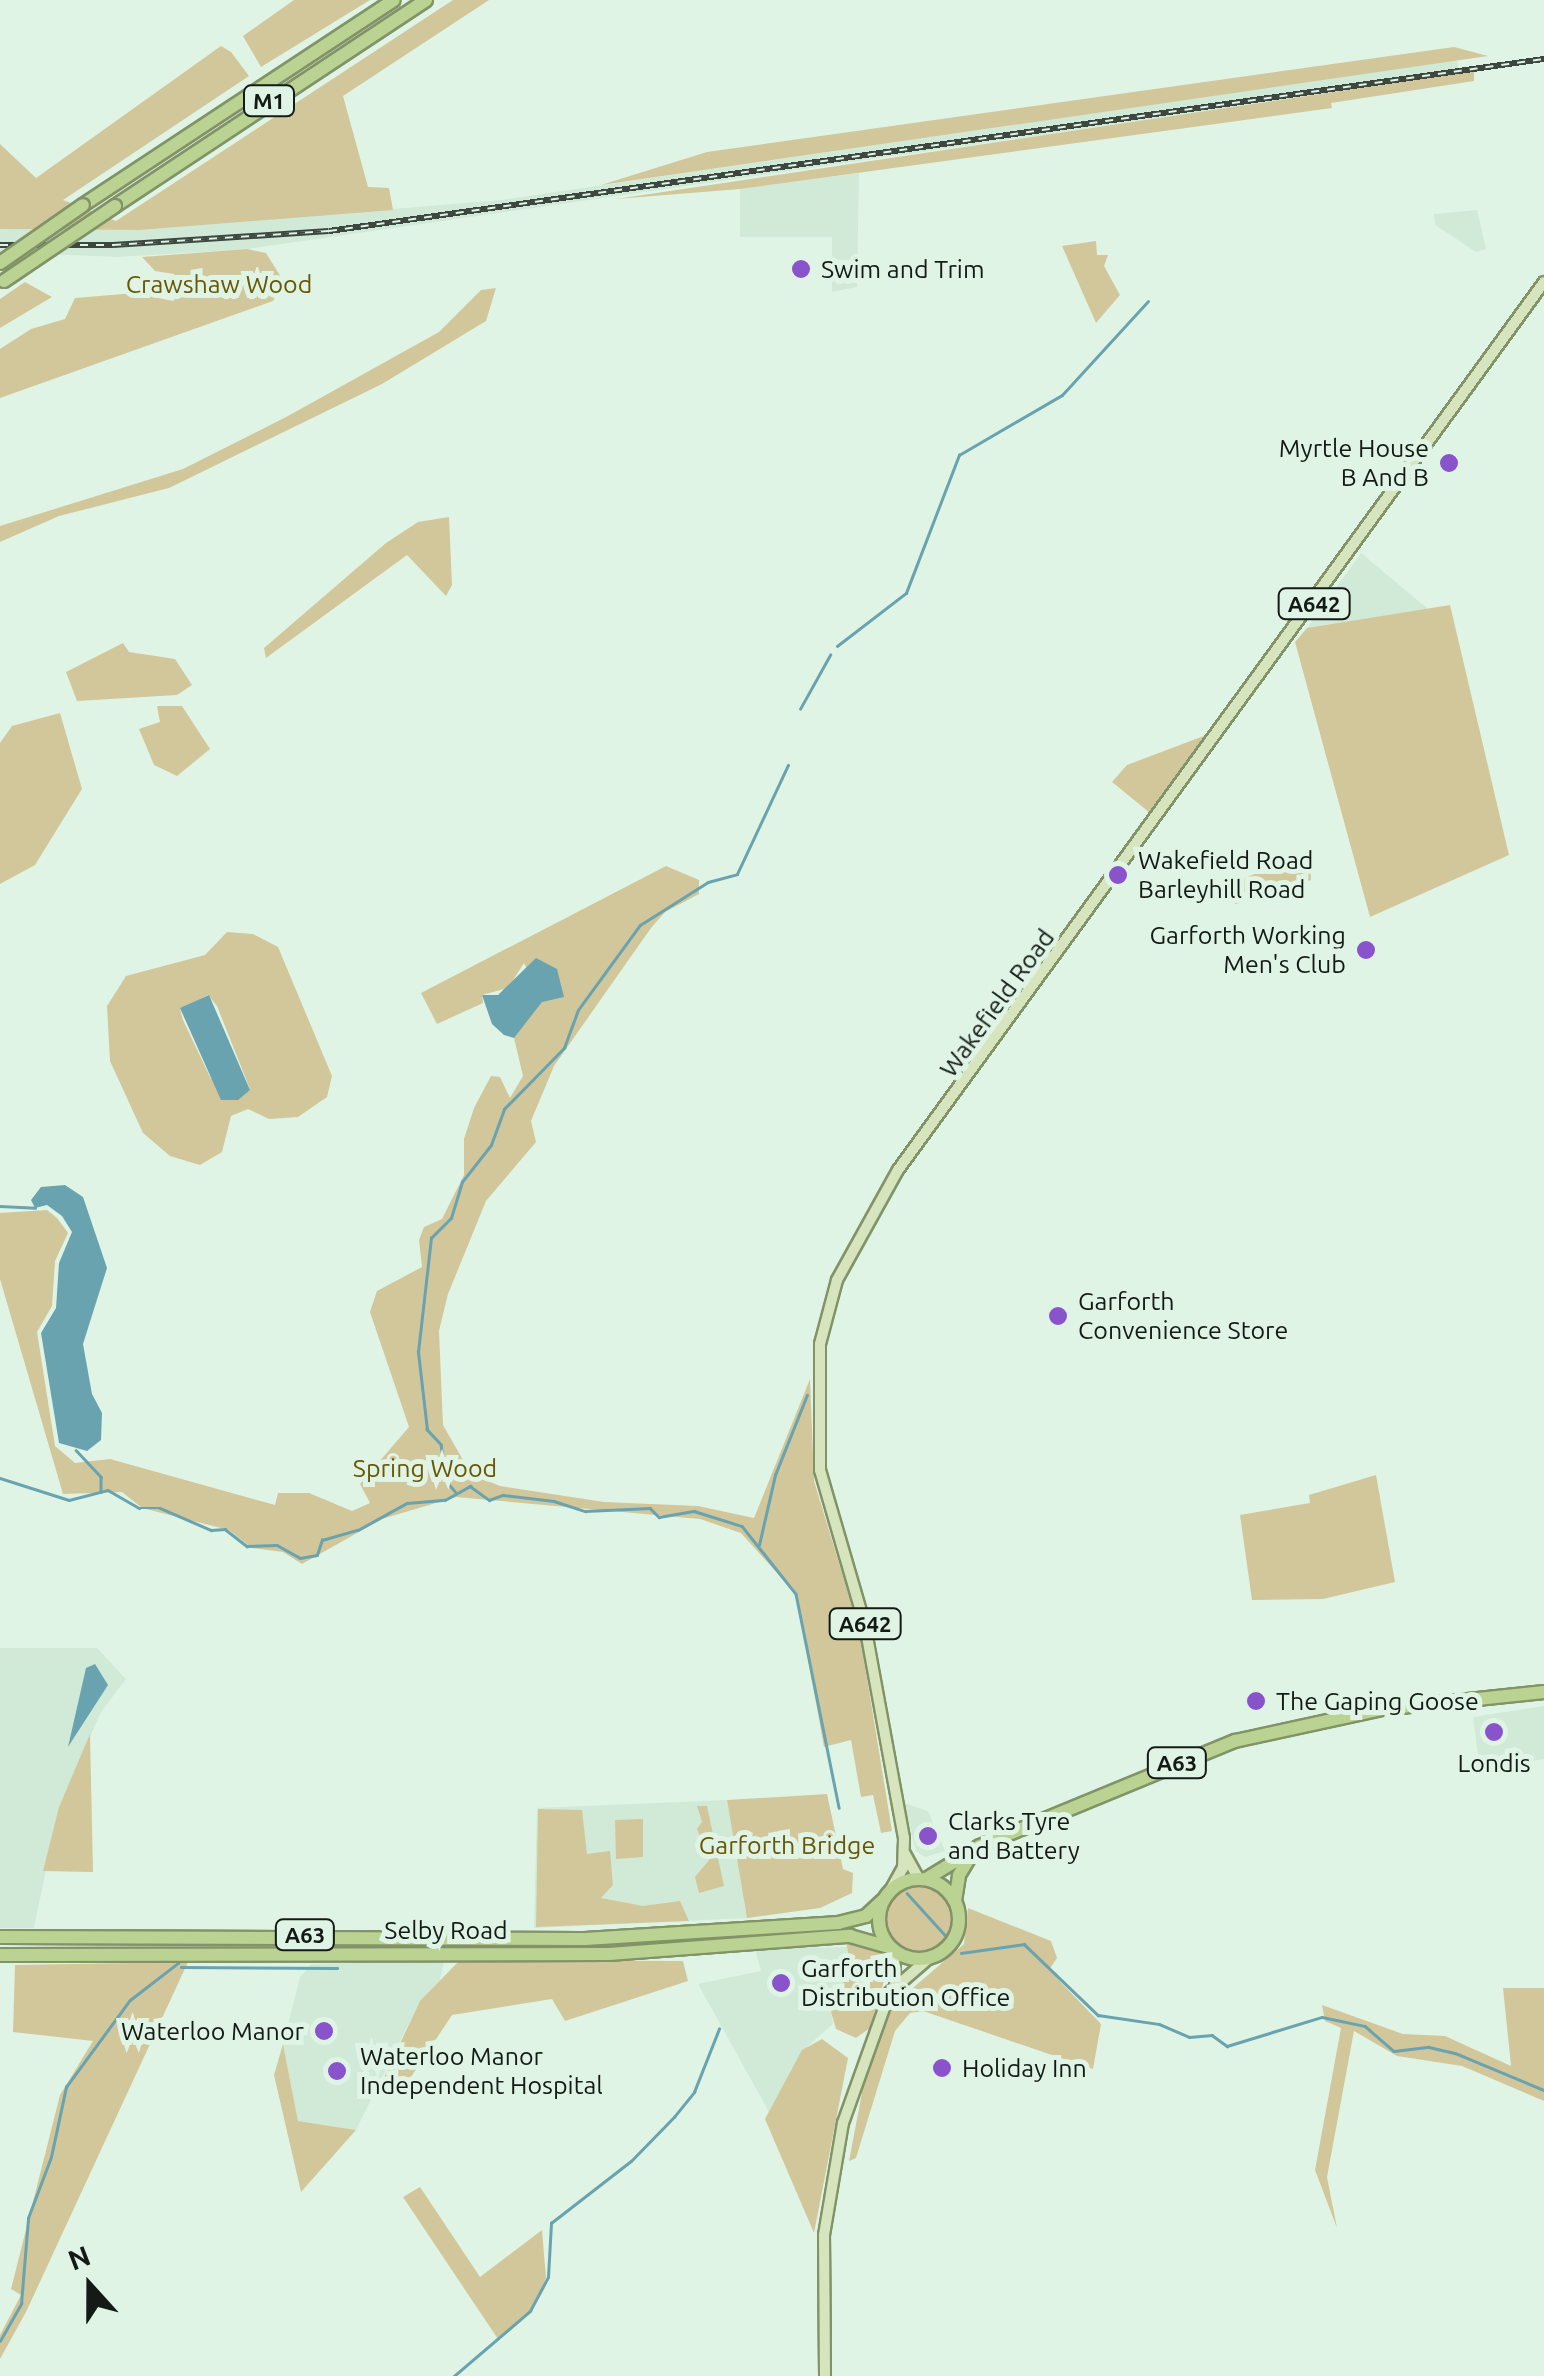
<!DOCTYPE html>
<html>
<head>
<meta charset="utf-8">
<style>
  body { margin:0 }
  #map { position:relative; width:1544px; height:2376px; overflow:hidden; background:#e0f4e6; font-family:Ubuntu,sans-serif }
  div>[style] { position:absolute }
  .built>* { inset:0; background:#d0ead7 }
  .green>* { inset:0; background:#d2c79a }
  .round { border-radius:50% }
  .water>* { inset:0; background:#69a3af }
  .stream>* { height:2.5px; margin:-1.25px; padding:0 1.25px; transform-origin:1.25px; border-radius:1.25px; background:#69a3af }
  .roads { filter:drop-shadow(2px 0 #819367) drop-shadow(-2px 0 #819367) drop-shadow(0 2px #819367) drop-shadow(0 -2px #819367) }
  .major>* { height:10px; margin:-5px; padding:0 5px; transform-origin:5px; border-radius:5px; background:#d6e5be }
  .highway>* { height:12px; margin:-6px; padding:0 6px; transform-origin:6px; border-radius:6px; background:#bbd392 }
  .highway>.ring { margin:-6px; padding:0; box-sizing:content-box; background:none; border:12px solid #bbd392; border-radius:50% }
  .rail>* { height:6px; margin-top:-3px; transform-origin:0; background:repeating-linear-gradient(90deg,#e0f4e6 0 8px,#3d4740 0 16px); box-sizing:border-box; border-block:2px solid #3d4740 }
  .bridges { filter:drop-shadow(2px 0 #819367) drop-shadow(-2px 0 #819367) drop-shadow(0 2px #819367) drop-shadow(0 -2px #819367) }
  .highway-bridge>* { height:12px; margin:-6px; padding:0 6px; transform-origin:6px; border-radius:6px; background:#bbd392 }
  .dots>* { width:28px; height:28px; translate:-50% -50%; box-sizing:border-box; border:5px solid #e0f4e6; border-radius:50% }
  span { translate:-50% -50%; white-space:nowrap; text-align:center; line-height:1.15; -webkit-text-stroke:10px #e0f4e6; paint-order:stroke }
  .shield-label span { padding:2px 8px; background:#e0f4e6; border:2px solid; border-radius:8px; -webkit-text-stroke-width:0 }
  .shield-label { font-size:22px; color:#141b16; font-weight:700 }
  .poi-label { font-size:25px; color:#141b16 }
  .left { translate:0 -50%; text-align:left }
  .right { translate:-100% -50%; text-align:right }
  .park-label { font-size:25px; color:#685705 }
  .street-label { font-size:25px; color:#141b16 }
  .north { position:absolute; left:40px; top:2236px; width:100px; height:100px; -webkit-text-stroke:8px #e0f4e6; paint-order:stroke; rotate:339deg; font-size:28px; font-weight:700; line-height:40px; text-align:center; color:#141b16 }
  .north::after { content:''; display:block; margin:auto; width:35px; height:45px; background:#141b16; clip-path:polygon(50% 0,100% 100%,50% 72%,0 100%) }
</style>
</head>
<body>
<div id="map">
  <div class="built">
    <i style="clip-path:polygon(1457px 60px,1459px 72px,1327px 94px,247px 249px,118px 257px,0 252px,0 229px,140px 230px,501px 200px)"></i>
    <i style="clip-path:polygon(859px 173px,857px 287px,832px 292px,832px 237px,740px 237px,740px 189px)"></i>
    <i style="clip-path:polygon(1477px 210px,1486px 249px,1476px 252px,1435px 225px,1434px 214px)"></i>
    <i style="clip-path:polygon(1361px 553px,1428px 609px,1307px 628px)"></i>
    <i style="clip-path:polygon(0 1648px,97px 1648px,126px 1679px,101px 1712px,59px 1807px,34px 1928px,0 1928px)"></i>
    <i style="clip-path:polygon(1544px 1706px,1544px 1759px,1480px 1771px,1473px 1717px)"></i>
    <i style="clip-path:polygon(727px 1800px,747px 1918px,534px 1928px,537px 1808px)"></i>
    <i style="clip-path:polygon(904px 1803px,928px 1811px,945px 1851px,925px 1857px,916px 1851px)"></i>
    <i style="clip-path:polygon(847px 1947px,850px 1964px,831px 2012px,833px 2024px,802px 2051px,769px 2112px,698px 1984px,761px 1971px,755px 1949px)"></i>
    <i style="clip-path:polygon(444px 1961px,440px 1980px,446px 1981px,420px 2001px,356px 2130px,298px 2121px,283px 2044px,300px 1977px,311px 1964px)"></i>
  </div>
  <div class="green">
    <i style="clip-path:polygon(294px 0,370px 0,261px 67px,243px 36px)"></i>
    <i style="clip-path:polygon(453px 0,489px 0,343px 96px,368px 187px,389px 188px,393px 210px,140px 230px,0 229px,0 144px,36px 178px,221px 46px,231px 52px,249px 76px,63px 200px,116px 221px)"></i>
    <i style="clip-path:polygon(1454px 47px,1488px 56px,601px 185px,707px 152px)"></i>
    <i style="clip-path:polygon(1474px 71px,1474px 81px,1331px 103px,1332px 108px,740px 189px,616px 199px)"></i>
    <i style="clip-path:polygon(1096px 241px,1097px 255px,1108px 255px,1104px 266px,1120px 295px,1096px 323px,1062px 246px)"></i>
    <i style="clip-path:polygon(247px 249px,266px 253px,284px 282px,273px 301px,0 398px,0 349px,31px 329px,65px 319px,75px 298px,135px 293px,173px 301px,183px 288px,174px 274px,155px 271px,142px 257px)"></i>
    <i style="clip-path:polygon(25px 282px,52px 297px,0 328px,0 299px)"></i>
    <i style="clip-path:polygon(496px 288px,486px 321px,382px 384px,169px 488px,59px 516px,0 542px,0 526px,183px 469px,288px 416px,439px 332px,481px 290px)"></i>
    <i style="clip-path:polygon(449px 517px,452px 585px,446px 596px,407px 555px,266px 658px,264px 648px,386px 543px,418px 522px)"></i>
    <i style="clip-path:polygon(1450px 605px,1509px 855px,1370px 917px,1295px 642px,1307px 628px)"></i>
    <i style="clip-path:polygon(123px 643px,129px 652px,175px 659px,192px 685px,177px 695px,77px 701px,66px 672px)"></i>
    <i style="clip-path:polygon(157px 706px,182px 706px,210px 749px,177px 776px,154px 765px,139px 729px,160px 722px)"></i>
    <i style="clip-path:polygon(60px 713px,82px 789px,35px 865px,0 884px,0 743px,12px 726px)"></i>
    <i style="clip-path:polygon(1209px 734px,1150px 813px,1112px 782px,1127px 765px)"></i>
    <i style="clip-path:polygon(1301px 853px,1310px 860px,1311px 880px,1236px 904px,1228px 900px,1229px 889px,1241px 880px)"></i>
    <i style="clip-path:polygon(666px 866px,699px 880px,699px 894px,665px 912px,651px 928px,554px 1066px,531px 1121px,536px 1142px,486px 1201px,448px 1294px,439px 1331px,443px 1425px,471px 1474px,500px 1486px,604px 1502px,698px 1506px,754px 1518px,810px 1379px,814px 1481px,859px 1629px,892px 1831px,881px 1833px,873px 1795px,861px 1797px,851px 1740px,824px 1747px,796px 1594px,741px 1533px,700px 1519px,456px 1497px,382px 1519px,302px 1564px,283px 1552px,252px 1548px,229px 1530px,142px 1508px,122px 1492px,63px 1494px,0 1279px,0 1213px,47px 1210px,57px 1218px,68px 1233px,55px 1261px,52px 1306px,37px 1332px,55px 1446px,75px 1463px,110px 1459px,275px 1505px,278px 1493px,309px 1493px,352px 1511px,370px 1503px,360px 1484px,409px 1427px,370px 1312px,377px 1291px,422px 1267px,419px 1240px,424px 1227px,442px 1219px,464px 1175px,464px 1139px,474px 1108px,491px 1076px,500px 1077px,510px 1098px,523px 1076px,514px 1038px,529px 1011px,542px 1001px,524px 963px,508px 988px,482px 995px,483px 1003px,437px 1024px,421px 993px)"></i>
    <i style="clip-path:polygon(evenodd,227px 932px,253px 934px,278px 947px,332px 1076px,327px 1097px,298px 1117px,269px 1119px,248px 1109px,231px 1116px,222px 1152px,200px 1165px,170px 1156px,143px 1133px,110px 1061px,107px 1006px,126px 976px,205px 955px,227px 932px,208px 995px,217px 1006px,250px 1089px,211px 1079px,183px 1020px,180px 1009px,208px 995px)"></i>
    <i style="clip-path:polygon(1376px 1475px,1395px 1582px,1323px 1599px,1252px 1600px,1240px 1515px,1310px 1503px,1309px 1495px)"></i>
    <i style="clip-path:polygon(90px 1734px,93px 1872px,43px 1871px,59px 1807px)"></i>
    <i style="clip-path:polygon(827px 1794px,843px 1869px,853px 1873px,852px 1893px,820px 1908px,747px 1918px,727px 1800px)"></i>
    <i style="clip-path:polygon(697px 1806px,707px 1806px,724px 1886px,699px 1893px,695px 1877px,710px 1859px,697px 1829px,702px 1822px)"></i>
    <i style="clip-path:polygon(538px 1809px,582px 1810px,587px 1854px,610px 1851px,613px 1885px,601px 1898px,643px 1906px,680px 1901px,689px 1921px,536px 1927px)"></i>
    <i style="clip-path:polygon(643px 1819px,643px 1857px,616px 1859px,615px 1820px)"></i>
    <i class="round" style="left:883px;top:1885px;width:72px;height:72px"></i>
    <i style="clip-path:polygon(968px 1908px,1051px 1941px,1057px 1958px,1049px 1970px,1101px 2024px,1093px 2069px,923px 2011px,910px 2013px,895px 2031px,856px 2158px,849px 2161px,865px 2077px,892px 2006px,964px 1944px)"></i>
    <i style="clip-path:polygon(846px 1941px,877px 1948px,890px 1961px,870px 2028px,856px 2038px,836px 2029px,831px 2012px,850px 1964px)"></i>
    <i style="clip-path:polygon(460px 1960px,683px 1961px,688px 1981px,565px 2021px,552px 1999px,452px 2015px,411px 2077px,374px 2099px,420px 2001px)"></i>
    <i style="clip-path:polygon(188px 1962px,26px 2312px,0 2359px,0 2335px,21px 2295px,11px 2289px,60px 2095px,93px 2041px,13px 2032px,15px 1965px)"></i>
    <i style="clip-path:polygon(1503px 1988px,1544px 1988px,1544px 2101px,1462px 2066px,1397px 2056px,1354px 2031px,1327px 2177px,1337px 2228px,1315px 2170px,1341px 2028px,1325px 2021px,1322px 2005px,1403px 2034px,1445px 2036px,1511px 2066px)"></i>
    <i style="clip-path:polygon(822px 2039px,848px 2058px,814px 2233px,765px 2119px,802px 2050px)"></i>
    <i style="clip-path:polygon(283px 2044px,298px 2121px,356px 2130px,301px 2192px,274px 2075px)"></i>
    <i style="clip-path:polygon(420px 2187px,480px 2277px,542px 2230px,546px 2278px,532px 2311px,498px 2339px,403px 2197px)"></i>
  </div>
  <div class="water">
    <i style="clip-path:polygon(536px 958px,557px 969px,564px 997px,542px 1002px,514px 1038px,504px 1035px,492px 1024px,482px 995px,498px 995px)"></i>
    <i style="clip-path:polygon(209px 995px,250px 1090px,238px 1100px,221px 1100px,180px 1008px)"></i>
    <i style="clip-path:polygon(65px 1185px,83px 1197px,107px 1268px,83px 1344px,92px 1394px,102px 1413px,101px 1440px,87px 1451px,59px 1443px,41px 1333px,56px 1308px,59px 1263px,72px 1232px,62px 1216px,47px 1205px,35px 1208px,31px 1200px,41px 1187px)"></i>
    <i style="clip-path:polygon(95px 1664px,108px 1685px,68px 1747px,86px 1668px)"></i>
  </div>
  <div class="stream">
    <i style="left:837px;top:646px;width:87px;rotate:-37.5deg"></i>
    <i style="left:906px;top:593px;width:148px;rotate:-69deg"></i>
    <i style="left:959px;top:455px;width:119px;rotate:-30.2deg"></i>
    <i style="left:1062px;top:395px;width:127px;rotate:-47.5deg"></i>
    <i style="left:800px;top:709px;width:62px;rotate:-60.9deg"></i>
    <i style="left:0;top:1206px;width:35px;rotate:3deg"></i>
    <i style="left:76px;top:1450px;width:37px;rotate:47deg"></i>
    <i style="left:101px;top:1477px;width:15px;rotate:90deg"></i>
    <i style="left:0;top:1478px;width:72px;rotate:17.7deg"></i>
    <i style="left:69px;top:1500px;width:40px;rotate:-14.4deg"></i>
    <i style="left:108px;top:1490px;width:36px;rotate:30deg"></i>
    <i style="left:139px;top:1508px;width:21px"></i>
    <i style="left:160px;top:1508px;width:56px;rotate:23.3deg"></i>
    <i style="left:211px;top:1530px;width:14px;rotate:-4deg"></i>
    <i style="left:225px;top:1529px;width:28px;rotate:38deg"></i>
    <i style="left:247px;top:1546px;width:30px;rotate:-2deg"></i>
    <i style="left:277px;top:1545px;width:26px;rotate:29deg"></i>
    <i style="left:300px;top:1558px;width:17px;rotate:-10deg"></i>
    <i style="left:317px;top:1555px;width:16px;rotate:-72deg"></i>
    <i style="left:322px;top:1540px;width:37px;rotate:-16deg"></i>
    <i style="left:358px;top:1530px;width:56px;rotate:-28.9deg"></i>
    <i style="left:407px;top:1503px;width:38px;rotate:-5deg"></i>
    <i style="left:445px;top:1500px;width:29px;rotate:-29deg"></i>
    <i style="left:470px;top:1486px;width:24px;rotate:36deg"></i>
    <i style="left:489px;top:1500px;width:15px;rotate:-20deg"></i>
    <i style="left:503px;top:1495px;width:51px;rotate:6.7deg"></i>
    <i style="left:554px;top:1501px;width:33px;rotate:18deg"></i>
    <i style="left:585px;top:1511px;width:65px;rotate:-2.6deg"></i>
    <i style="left:650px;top:1508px;width:13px;rotate:45deg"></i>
    <i style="left:659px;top:1517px;width:36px;rotate:-10deg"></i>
    <i style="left:694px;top:1511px;width:50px;rotate:17.4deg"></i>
    <i style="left:742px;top:1526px;width:87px;rotate:51.5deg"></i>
    <i style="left:796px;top:1594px;width:218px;rotate:78.6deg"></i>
    <i style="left:455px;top:1492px;width:16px;rotate:-130deg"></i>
    <i style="left:445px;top:1480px;width:35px;rotate:-97deg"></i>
    <i style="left:441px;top:1445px;width:21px;rotate:-133deg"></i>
    <i style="left:427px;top:1430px;width:79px;rotate:-96.6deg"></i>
    <i style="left:418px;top:1352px;width:115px;rotate:-83.5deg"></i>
    <i style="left:431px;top:1238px;width:28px;rotate:-45deg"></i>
    <i style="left:451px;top:1218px;width:38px;rotate:-73deg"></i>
    <i style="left:462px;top:1182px;width:47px;rotate:-51.9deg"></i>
    <i style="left:491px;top:1145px;width:38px;rotate:-70deg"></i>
    <i style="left:504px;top:1109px;width:86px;rotate:-45.5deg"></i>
    <i style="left:564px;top:1048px;width:40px;rotate:-69.8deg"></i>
    <i style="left:578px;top:1010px;width:105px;rotate:-53.9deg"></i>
    <i style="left:640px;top:925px;width:80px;rotate:-32.3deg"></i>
    <i style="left:708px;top:882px;width:30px;rotate:-15deg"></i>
    <i style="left:737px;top:874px;width:120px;rotate:-64.9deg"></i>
    <i style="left:759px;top:1545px;width:72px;rotate:-77.1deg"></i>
    <i style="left:775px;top:1475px;width:86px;rotate:-68.2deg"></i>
    <i style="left:907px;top:1893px;width:57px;rotate:47.9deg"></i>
    <i style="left:961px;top:1953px;width:64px;rotate:-8.1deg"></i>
    <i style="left:1024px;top:1944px;width:103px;rotate:43.8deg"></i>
    <i style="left:1098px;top:2015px;width:62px;rotate:8.4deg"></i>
    <i style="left:1159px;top:2024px;width:33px;rotate:23deg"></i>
    <i style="left:1189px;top:2037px;width:23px;rotate:-5deg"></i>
    <i style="left:1212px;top:2035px;width:19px;rotate:36deg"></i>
    <i style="left:1227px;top:2046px;width:99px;rotate:-17deg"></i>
    <i style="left:1322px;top:2017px;width:44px;rotate:11.8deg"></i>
    <i style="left:1365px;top:2026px;width:38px;rotate:41deg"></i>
    <i style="left:1394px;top:2051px;width:35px;rotate:-7deg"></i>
    <i style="left:1429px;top:2047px;width:27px;rotate:13deg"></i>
    <i style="left:1455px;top:2053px;width:96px;rotate:22.6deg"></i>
    <i style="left:181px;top:1967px;width:156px;rotate:0.4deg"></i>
    <i style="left:0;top:2341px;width:43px;rotate:-60.4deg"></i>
    <i style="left:21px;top:2304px;width:86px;rotate:-85.3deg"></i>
    <i style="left:28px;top:2218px;width:65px;rotate:-69.3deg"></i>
    <i style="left:51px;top:2157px;width:72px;rotate:-77.9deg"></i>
    <i style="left:66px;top:2087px;width:108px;rotate:-53.7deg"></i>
    <i style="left:130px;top:2000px;width:61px;rotate:-37.6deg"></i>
    <i style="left:454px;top:2376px;width:100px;rotate:-40.5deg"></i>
    <i style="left:530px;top:2311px;width:38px;rotate:-62deg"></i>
    <i style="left:548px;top:2277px;width:54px;rotate:-86.8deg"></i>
    <i style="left:551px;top:2223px;width:101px;rotate:-37.8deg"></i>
    <i style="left:631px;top:2161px;width:62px;rotate:-45.7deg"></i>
    <i style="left:674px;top:2117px;width:32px;rotate:-51deg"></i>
    <i style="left:694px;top:2092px;width:68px;rotate:-68.4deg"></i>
  </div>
  <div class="roads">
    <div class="major">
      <i style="left:905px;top:1854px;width:29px;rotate:61deg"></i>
      <i style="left:890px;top:1891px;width:26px;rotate:-61deg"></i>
      <i style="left:903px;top:1868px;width:30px;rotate:-88deg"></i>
      <i style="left:904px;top:1838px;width:217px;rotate:-100.4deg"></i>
      <i style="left:865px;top:1625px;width:161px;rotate:-106.2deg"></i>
      <i style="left:820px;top:1470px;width:126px;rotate:-90deg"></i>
      <i style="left:820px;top:1344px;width:66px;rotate:-75.1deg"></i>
      <i style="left:837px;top:1280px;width:126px;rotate:-61deg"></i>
      <i style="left:898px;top:1170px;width:1098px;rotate:-53.96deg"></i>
      <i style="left:894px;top:1951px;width:34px;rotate:88deg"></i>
      <i style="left:825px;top:2376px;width:141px;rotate:-90.4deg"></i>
      <i style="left:824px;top:2235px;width:114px;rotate:-80.4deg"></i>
      <i style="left:843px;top:2123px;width:139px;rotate:-70.3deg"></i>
      <i style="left:890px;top:1992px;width:50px;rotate:-41deg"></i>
    </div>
    <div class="highway">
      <i style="left:83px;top:205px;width:372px;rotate:-33.4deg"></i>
      <i style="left:115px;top:206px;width:373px;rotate:-33.5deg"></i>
      <i class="ring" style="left:879px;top:1879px;width:68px;height:68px"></i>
      <i style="left:926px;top:1879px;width:63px;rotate:-31.4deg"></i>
      <i style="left:980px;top:1846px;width:276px;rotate:-22.4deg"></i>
      <i style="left:1235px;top:1741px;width:150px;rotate:-12.3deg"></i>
      <i style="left:1382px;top:1709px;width:163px;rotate:-6deg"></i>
      <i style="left:955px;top:1901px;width:26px;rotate:-81deg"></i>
      <i style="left:959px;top:1875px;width:23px;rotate:-59deg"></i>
      <i style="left:0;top:1937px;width:585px;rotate:0.2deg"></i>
      <i style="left:585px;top:1939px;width:254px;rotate:-3.6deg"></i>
      <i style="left:838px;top:1923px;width:29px;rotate:-14deg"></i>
      <i style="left:866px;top:1916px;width:22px;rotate:-43deg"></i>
      <i style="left:0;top:1955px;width:609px;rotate:-0.09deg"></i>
      <i style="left:609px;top:1954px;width:242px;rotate:-4.3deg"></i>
      <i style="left:850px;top:1936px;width:41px;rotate:15.8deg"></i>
    </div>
  </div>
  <div class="rail">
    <i style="left:0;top:245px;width:113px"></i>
    <i style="left:113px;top:245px;width:216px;rotate:-3.7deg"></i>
    <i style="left:329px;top:231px;width:1227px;rotate:-8.06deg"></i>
  </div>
  <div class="bridges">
    <div class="highway-bridge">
      <i style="left:0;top:263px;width:101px;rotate:-34.9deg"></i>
      <i style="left:4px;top:281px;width:134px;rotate:-34deg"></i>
    </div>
  </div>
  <div class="dots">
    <i style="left:801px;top:269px;background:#8853cb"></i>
    <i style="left:1449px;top:463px;background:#8853cb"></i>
    <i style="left:1118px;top:875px;background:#8853cb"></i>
    <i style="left:1366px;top:950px;background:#8853cb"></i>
    <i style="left:1058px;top:1316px;background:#8853cb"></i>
    <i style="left:1256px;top:1701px;background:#8853cb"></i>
    <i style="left:1494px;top:1732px;background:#8853cb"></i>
    <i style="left:928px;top:1836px;background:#8853cb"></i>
    <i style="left:781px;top:1983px;background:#8853cb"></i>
    <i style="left:324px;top:2031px;background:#8853cb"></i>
    <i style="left:942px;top:2068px;background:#8853cb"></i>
    <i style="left:337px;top:2071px;background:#8853cb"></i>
  </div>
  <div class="shield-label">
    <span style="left:269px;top:101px">M1</span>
    <span style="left:1314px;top:604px">A642</span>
    <span style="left:865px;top:1624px">A642</span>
    <span style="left:1177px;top:1763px">A63</span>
    <span style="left:305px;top:1935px">A63</span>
  </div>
  <div class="poi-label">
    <span class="left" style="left:821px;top:269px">Swim and Trim</span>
    <span class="right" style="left:1429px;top:463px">Myrtle House<br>B And B</span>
    <span class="left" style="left:1138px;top:875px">Wakefield Road<br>Barleyhill Road</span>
    <span class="right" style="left:1346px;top:950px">Garforth Working<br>Men's Club</span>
    <span class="left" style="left:1078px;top:1316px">Garforth<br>Convenience Store</span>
    <span class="left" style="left:1276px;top:1701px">The Gaping Goose</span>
    <span style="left:1494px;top:1763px">Londis</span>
    <span class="left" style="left:948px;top:1836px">Clarks Tyre<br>and Battery</span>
    <span class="left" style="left:801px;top:1983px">Garforth<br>Distribution Office</span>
    <span class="right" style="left:304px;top:2031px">Waterloo Manor</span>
    <span class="left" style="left:360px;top:2071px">Waterloo Manor<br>Independent Hospital</span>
    <span class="left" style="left:962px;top:2068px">Holiday Inn</span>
  </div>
  <div class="park-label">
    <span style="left:219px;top:284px">Crawshaw Wood</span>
    <span style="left:425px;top:1468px">Spring Wood</span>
    <span style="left:787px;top:1845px">Garforth Bridge</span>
  </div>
  <div class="street-label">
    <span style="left:997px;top:1003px;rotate:-54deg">Wakefield Road</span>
    <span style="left:446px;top:1930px">Selby Road</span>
  </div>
  <div class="north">N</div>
</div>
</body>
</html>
